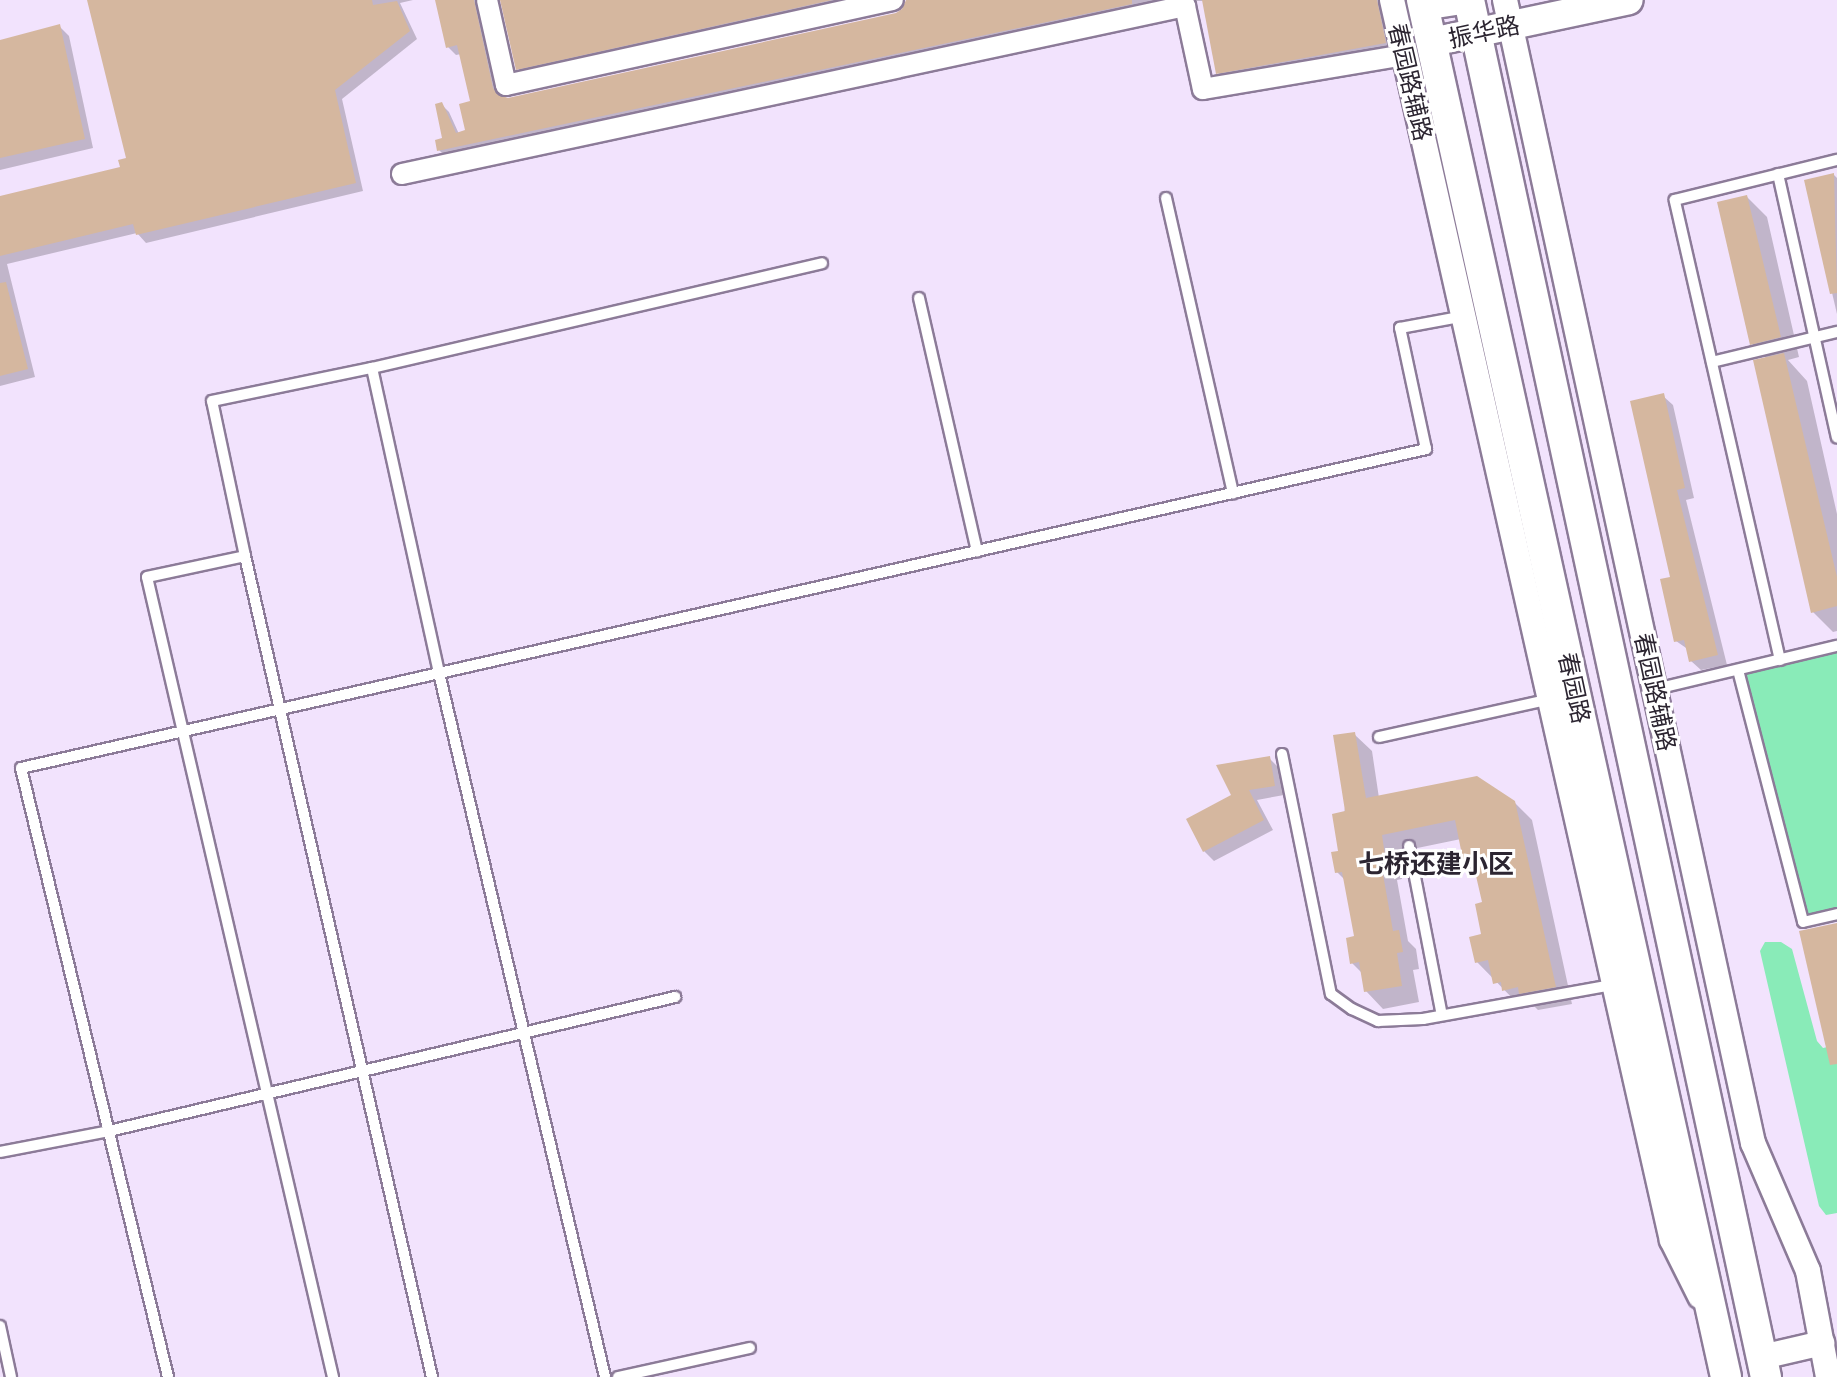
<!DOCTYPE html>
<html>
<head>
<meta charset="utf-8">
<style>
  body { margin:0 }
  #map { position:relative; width:1837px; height:1377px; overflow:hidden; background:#f2e3fd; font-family:Ubuntu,"Noto Sans SC",sans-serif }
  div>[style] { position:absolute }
  .green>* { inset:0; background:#89ebb8 }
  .shadow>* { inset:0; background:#0003 }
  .building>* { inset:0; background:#d5b79f }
  .roads { filter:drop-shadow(2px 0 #8c7b98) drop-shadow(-2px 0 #8c7b98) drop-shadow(0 2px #8c7b98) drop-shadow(0 -2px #8c7b98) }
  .service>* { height:10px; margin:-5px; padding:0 5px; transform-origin:5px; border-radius:5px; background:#fff }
  .minor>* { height:20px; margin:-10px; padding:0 10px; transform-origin:10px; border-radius:10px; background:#fff }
  .tertiary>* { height:24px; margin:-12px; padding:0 12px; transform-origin:12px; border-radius:12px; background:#fff }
  .secondary>* { height:28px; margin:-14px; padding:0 14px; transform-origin:14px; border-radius:14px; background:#fff }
  .primary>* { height:30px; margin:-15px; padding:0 15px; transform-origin:15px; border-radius:15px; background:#fff }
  span { translate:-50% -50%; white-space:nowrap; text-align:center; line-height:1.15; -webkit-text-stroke:6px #fff; paint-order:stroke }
  .street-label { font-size:24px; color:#2c2531 }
  .neighbourhood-label { font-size:26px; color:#2c2531; font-weight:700 }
</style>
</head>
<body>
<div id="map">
  <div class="green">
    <i style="clip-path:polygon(1837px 646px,1837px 914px,1803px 922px,1738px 670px)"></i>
    <i style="clip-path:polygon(1765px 942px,1781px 942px,1792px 949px,1817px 1041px,1823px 1048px,1837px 1045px,1837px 1213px,1826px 1215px,1819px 1206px,1760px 951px)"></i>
  </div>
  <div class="shadow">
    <i style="clip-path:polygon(88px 0,413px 0,400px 3px,417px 39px,342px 99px,363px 191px,146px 243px,137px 233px,7px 264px,35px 377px,0 386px,0 198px,122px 169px,128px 159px)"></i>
    <i style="clip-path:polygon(437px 0,486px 0,482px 12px,501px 98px,508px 100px,897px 15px,907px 5px,906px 0,1384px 0,1393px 51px,1226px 81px,1218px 73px,1204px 1px,1191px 1px,447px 158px,439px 150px,444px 139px,441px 104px,449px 112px,459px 134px,467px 131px,472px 103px,461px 54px,456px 55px,448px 47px)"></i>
    <i style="clip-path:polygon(501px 0,875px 0,526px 77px,518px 68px)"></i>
    <i style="clip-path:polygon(60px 27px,69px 36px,93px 148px,0 170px,0 42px)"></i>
    <i style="clip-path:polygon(1834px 175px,1837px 178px,1837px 314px,1806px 182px)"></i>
    <i style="clip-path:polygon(1747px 197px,1767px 217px,1799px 357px,1788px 360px,1807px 381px,1837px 514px,1837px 631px,1833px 632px,1813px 612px,1767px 359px,1752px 344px)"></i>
    <i style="clip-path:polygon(1663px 396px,1673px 405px,1694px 498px,1686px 500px,1727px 665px,1701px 670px,1691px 661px,1689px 650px,1676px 641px)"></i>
    <i style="clip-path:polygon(1354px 734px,1372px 751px,1379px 798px,1514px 802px,1532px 820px,1572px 1004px,1538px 1010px,1533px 1005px,1521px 1007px,1477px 962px,1484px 936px,1484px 904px,1478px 876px,1466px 864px,1461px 839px,1398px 852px,1402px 879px,1397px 880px,1408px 941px,1416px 949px,1419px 969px,1413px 970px,1419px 1002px,1383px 1009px,1366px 991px,1363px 974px,1352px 963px,1356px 938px,1346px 881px,1337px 872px)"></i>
    <i style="clip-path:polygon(1269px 758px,1279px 768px,1284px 795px,1257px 800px,1273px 830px,1214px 861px,1204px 851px,1234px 796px)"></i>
  </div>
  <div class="building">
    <i style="clip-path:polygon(87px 0,372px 0,373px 5px,397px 1px,410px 31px,335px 90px,356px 183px,136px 235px,133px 224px,0 256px,0 196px,120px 167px,118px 160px,126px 158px)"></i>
    <i style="clip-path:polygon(435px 0,474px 0,493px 88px,497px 94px,508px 98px,896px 13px,902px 9px,906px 0,1132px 0,1132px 4px,437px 151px,435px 140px,442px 138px,435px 104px,442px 102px,456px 133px,465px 130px,459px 104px,470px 101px,457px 45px,446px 48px)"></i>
    <i style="clip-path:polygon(500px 0,832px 0,516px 70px)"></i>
    <i style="clip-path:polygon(1202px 0,1377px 0,1386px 43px,1216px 74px)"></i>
    <i style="clip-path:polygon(60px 24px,85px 139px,0 158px,0 40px)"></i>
    <i style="clip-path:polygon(1834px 173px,1837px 293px,1830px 294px,1804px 180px)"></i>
    <i style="clip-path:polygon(1747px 195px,1781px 337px,1750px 345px,1717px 202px)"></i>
    <i style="clip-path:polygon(6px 282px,28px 369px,0 376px,0 283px)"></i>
    <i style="clip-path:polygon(1784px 353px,1837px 577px,1837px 606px,1811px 613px,1753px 360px)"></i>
    <i style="clip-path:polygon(1664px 393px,1685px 488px,1677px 490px,1718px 655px,1689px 662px,1684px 640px,1674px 642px,1660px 579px,1670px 577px,1630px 401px)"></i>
    <i style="clip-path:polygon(1355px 732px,1366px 798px,1477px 776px,1515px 801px,1556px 987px,1519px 994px,1518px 987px,1502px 991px,1501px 982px,1493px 984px,1488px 960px,1475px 963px,1469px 937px,1481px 934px,1475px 904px,1482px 902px,1473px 863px,1464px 865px,1455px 820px,1382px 835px,1386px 862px,1381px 863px,1393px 931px,1399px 930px,1403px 952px,1397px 953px,1402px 986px,1364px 992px,1359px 962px,1350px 964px,1346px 938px,1354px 936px,1342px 872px,1335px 873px,1331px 852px,1338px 851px,1332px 814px,1345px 811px,1333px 735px)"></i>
    <i style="clip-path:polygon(1270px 756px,1275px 786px,1249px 790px,1264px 820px,1203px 852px,1186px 819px,1231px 795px,1216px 765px)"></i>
    <i style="clip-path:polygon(1837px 923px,1837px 1064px,1830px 1065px,1799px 931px)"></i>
  </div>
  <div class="roads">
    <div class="service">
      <i style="left:1778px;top:174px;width:270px;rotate:77.4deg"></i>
      <i style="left:1166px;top:198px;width:303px;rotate:77.2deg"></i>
      <i style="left:919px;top:298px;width:260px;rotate:77.1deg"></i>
      <i style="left:1712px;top:362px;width:129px;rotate:-13.5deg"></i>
      <i style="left:372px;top:368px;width:312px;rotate:77.6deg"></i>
      <i style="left:439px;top:673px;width:723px;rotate:76.73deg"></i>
      <i style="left:245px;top:556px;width:842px;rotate:77.17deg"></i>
      <i style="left:1780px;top:660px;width:472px;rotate:-102.9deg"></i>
      <i style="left:1675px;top:200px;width:167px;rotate:-13.9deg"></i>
      <i style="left:1738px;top:670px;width:260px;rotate:75.5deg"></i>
      <i style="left:1803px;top:922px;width:35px;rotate:-13deg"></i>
      <i style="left:1656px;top:689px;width:186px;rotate:-13.4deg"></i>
      <i style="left:1379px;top:737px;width:175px;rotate:-12.5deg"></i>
      <i style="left:1282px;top:754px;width:245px;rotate:78.5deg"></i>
      <i style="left:1331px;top:994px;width:26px;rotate:36deg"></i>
      <i style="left:1352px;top:1009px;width:29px;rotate:25deg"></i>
      <i style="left:1378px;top:1021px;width:45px;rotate:-2.5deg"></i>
      <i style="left:1423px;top:1019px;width:192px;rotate:-10.2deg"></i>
      <i style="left:1409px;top:846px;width:172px;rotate:79deg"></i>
      <i style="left:0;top:1152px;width:111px;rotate:-10.9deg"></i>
      <i style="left:109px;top:1131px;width:582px;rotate:-13.32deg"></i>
      <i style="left:0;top:1326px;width:52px;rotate:77.8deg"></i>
      <i style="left:168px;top:1377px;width:626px;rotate:-103.57deg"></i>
      <i style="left:21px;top:768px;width:1441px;rotate:-12.79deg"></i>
      <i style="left:1426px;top:449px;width:124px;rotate:-102.1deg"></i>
      <i style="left:1400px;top:328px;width:66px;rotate:-10.5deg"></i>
      <i style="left:333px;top:1377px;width:821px;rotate:-103.09deg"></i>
      <i style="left:147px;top:577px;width:100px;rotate:-12.1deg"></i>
      <i style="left:245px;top:556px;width:158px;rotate:-102deg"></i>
      <i style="left:212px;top:401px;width:163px;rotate:-11.7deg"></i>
      <i style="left:372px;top:368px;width:462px;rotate:-13.1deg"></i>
      <i style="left:618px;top:1377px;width:135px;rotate:-12.4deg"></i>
    </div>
    <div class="minor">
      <i style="left:487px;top:0;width:87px;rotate:77.4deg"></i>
      <i style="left:506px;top:85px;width:396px;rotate:-12.4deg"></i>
      <i style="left:402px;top:174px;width:801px;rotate:-12.11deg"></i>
      <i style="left:1185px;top:6px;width:85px;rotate:77.8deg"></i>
      <i style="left:1203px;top:89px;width:204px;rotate:-9.6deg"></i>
    </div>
    <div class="tertiary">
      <i style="left:1392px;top:0;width:1271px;rotate:77.28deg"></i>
      <i style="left:1672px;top:1240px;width:63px;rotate:63.4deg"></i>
      <i style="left:1505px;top:0;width:1170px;rotate:77.76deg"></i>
      <i style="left:1753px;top:1143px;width:139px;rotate:66.7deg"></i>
      <i style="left:1808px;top:1271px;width:108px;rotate:79.3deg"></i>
      <i style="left:1762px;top:1357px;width:62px;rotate:-13.1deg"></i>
    </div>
    <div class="secondary">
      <i style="left:1423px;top:6px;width:36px;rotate:-9deg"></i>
      <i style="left:1432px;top:42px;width:201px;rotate:-12deg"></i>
    </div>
    <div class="primary">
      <i style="left:1422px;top:0;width:1410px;rotate:77.55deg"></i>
      <i style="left:1469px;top:0;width:1409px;rotate:77.83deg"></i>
    </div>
  </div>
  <div class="street-label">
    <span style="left:1484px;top:32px;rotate:-12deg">振华路</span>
    <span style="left:1410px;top:82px;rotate:77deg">春园路辅路</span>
    <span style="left:1574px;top:688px;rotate:78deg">春园路</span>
    <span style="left:1655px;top:692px;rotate:78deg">春园路辅路</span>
  </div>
  <div class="neighbourhood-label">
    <span style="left:1436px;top:864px">七桥还建小区</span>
  </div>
</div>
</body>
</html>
